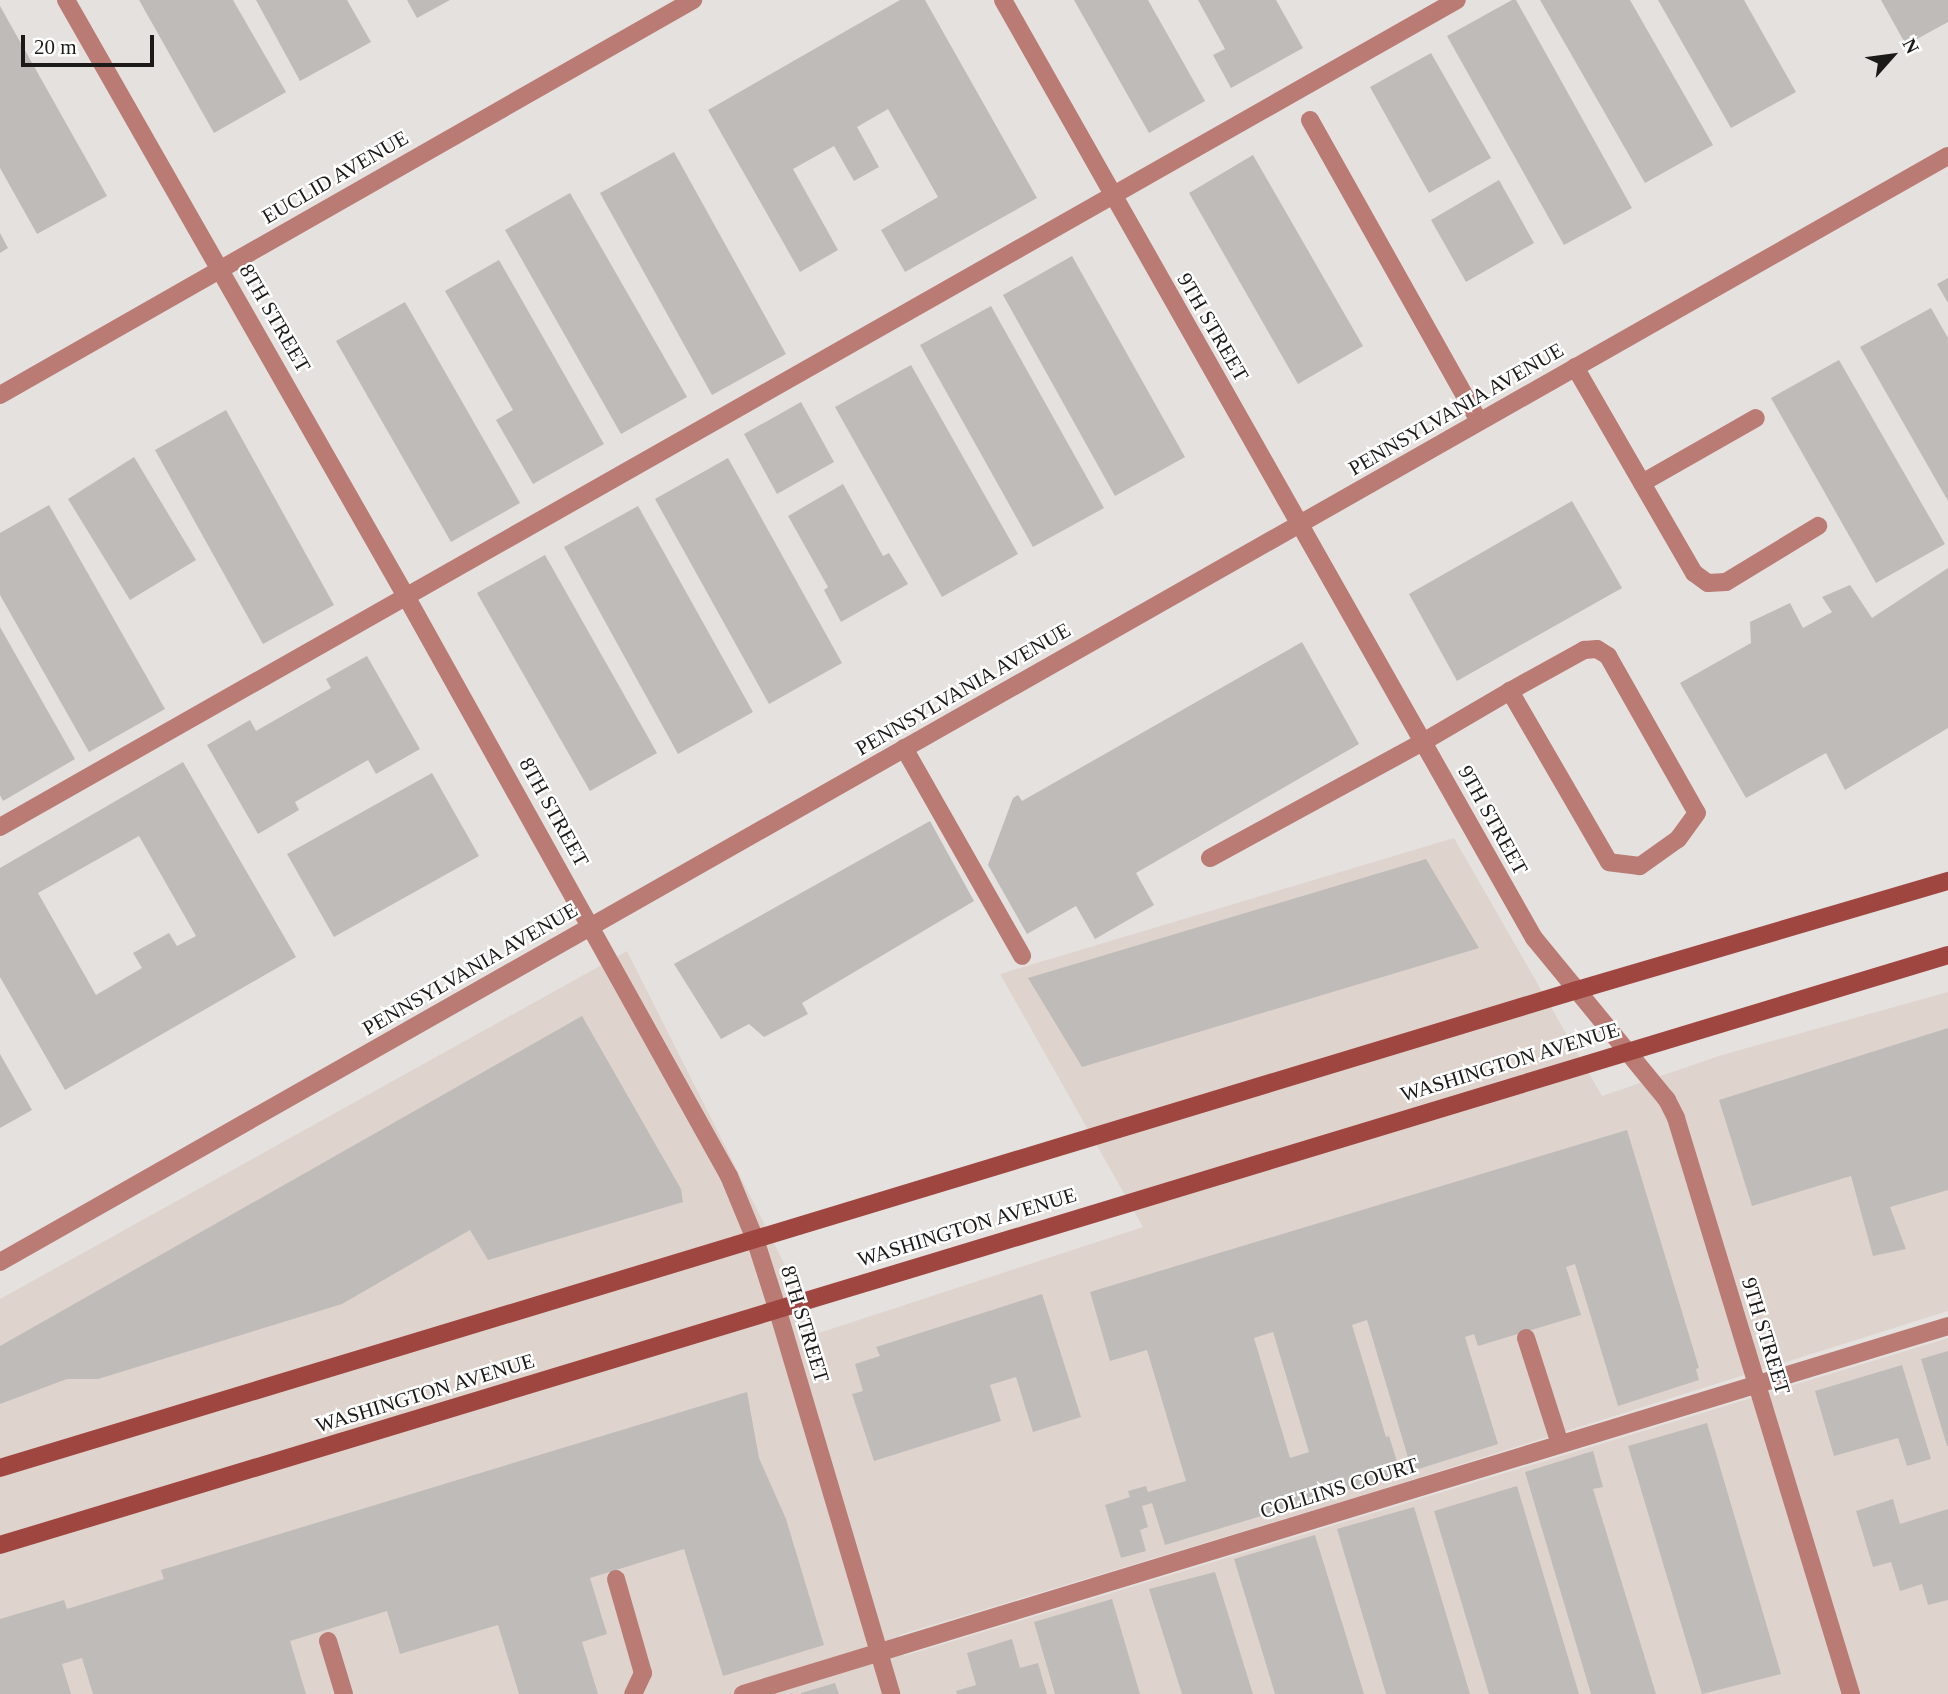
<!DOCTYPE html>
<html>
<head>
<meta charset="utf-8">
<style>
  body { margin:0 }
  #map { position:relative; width:1948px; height:1694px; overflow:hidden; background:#e5e1df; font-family:Georgia,serif }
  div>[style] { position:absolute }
  .built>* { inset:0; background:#dfd3cd }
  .building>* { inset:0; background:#bfbbb9 }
  .service>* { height:18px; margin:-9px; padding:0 9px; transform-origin:9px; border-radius:9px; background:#ba7b75 }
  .minor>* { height:18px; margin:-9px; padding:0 9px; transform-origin:9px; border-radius:9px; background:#ba7b75 }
  .secondary>* { height:18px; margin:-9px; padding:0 9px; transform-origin:9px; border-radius:9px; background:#a04641 }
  span { translate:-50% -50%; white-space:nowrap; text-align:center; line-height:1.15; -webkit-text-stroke:5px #fff; paint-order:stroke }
  .street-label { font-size:21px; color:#1b1a19 }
  .north { position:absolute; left:1857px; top:21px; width:70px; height:70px; -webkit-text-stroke:5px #fff; paint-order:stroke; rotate:62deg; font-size:19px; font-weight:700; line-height:28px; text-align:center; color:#1b1a19 }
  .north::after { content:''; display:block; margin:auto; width:24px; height:32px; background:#1b1a19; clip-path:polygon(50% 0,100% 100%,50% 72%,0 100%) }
  .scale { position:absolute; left:21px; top:35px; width:133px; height:32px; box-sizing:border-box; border:4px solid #1b1a19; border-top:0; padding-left:9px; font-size:21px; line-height:24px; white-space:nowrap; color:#1b1a19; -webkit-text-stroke:5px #fff; paint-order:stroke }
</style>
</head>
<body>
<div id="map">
  <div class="built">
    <i style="clip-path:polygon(1454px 838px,1602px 1096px,1722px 1055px,1948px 992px,1948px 1311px,1357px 1497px,899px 1635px,904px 1656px,1948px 1338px,1948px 1694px,0 1694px,0 1299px,627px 951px,819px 1333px,1143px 1227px,1000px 974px)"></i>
  </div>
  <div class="building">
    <i style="clip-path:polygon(139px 0,233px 0,286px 92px,214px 133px)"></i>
    <i style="clip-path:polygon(256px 0,347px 0,371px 42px,300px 81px)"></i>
    <i style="clip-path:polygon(407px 0,450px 0,417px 18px)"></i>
    <i style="clip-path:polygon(900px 0,925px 0,1037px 198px,905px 272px,881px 230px,938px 197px,888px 109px,857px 127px,879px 167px,854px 181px,834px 146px,793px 169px,838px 250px,800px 272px,708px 110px)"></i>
    <i style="clip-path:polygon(1074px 0,1148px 0,1205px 101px,1149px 133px)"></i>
    <i style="clip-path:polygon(1198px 0,1276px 0,1303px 48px,1231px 88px,1213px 55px,1225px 49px)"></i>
    <i style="clip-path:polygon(1512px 0,1516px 0,1632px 208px,1564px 245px,1447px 36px)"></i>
    <i style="clip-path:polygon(1540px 0,1630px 0,1713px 145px,1645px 183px)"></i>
    <i style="clip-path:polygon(1658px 0,1744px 0,1796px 92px,1731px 128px)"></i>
    <i style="clip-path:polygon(1881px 0,1948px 0,1948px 22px,1906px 45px)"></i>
    <i style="clip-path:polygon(0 6px,107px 196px,37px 234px,0 168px)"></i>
    <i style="clip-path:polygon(1431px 53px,1491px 158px,1429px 193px,1370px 87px)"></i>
    <i style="clip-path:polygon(674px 152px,786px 354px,712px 395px,600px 193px)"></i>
    <i style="clip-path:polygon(1253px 155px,1363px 346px,1298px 384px,1189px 193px)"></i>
    <i style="clip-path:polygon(1499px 180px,1534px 243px,1466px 282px,1431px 220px)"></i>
    <i style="clip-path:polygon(570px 193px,687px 397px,621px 434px,505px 230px)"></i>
    <i style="clip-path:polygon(0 233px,8px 248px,0 253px)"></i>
    <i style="clip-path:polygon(1072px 256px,1185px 457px,1115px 496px,1003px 295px)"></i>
    <i style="clip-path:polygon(499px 260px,604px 444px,533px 484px,496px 420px,513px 410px,445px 291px)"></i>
    <i style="clip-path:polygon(1948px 278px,1948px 303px,1937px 284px)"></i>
    <i style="clip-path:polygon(405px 302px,520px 503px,451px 542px,336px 341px)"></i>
    <i style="clip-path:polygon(991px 306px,1104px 508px,1033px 547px,920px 345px)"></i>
    <i style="clip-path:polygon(1931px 308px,1948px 338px,1948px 501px,1860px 347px)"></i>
    <i style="clip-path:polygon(1839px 360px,1945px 544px,1876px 583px,1771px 398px)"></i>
    <i style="clip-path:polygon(911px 365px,1018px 554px,942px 597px,835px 407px)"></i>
    <i style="clip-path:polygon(801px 402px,834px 462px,777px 494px,744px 434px)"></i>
    <i style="clip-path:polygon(226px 410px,334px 605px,263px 644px,155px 450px)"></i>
    <i style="clip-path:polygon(134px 457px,196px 560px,130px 600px,68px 499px)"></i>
    <i style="clip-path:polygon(728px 458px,842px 663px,769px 704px,655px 499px)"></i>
    <i style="clip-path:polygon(843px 484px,883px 556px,889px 553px,908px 584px,841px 622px,824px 590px,828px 587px,788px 516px)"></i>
    <i style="clip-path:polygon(1572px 501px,1622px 588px,1457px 681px,1409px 594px)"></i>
    <i style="clip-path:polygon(49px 505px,165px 709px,89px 752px,0 595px,0 533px)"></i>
    <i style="clip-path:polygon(638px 506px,753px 712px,678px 754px,564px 547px)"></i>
    <i style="clip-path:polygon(545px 555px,657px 753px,590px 791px,477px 593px)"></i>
    <i style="clip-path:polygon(1948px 568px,1948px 728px,1845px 790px,1826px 753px,1746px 798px,1680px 683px,1751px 643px,1750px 622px,1790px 603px,1803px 628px,1832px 612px,1822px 597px,1850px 585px,1872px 618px)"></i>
    <i style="clip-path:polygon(0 627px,75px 759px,3px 801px,0 795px)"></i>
    <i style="clip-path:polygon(1302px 642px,1359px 744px,1136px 873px,1154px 905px,1095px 939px,1076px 906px,1027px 934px,988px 865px,1013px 798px,1018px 795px,1022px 801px)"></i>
    <i style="clip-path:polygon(367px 656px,420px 749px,376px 774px,368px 760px,295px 802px,299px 810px,258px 834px,207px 745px,250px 720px,256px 731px,331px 688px,326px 679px)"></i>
    <i style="clip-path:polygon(evenodd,183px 762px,296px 957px,65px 1090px,0 977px,0 868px,183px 762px,139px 836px,196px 936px,177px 946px,169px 933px,133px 953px,142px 968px,96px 995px,38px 893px,139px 836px)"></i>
    <i style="clip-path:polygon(432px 773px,479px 856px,334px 937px,287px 854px)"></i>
    <i style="clip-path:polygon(930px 821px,974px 901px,802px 1003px,808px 1014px,764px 1037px,749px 1024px,721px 1039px,674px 964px)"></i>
    <i style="clip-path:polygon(1426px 859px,1479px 948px,1082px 1067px,1028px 978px)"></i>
    <i style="clip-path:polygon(582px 1016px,681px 1189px,683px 1202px,488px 1260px,470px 1230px,342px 1304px,98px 1379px,67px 1379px,0 1404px,0 1346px)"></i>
    <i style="clip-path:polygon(1948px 1028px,1948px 1190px,1890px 1207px,1906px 1249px,1873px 1256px,1851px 1176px,1752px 1206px,1719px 1100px)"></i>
    <i style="clip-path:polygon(0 1054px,32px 1110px,0 1128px)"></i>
    <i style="clip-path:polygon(evenodd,1627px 1130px,1699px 1368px,1696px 1369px,1699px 1380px,1618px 1406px,1575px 1264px,1566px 1267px,1581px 1315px,1478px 1346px,1474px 1334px,1465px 1337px,1498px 1444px,1412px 1471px,1367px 1320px,1352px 1325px,1386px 1437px,1389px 1436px,1401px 1474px,1165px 1545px,1152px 1503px,1142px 1506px,1148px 1527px,1140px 1530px,1146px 1551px,1121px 1558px,1105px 1505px,1130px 1497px,1128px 1491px,1146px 1486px,1148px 1492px,1186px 1481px,1147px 1350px,1110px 1361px,1090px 1292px,1627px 1130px,1273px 1332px,1309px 1452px,1290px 1458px,1254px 1338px,1273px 1332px)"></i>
    <i style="clip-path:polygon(1042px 1294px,1081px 1417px,1033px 1432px,1016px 1377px,990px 1385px,1001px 1421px,874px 1461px,852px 1394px,863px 1391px,855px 1364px,880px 1356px,876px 1347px)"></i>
    <i style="clip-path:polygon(1948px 1351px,1948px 1446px,1947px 1446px,1921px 1359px)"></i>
    <i style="clip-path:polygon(1902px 1365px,1931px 1459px,1907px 1466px,1898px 1438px,1834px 1456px,1815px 1391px)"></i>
    <i style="clip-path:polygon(747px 1392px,759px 1458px,786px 1519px,824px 1645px,723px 1676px,684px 1549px,590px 1578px,607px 1634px,582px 1642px,598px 1694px,519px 1694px,498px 1625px,400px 1654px,387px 1611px,290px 1641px,306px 1694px,93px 1694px,82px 1658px,62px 1664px,71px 1694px,0 1694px,0 1619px,64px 1600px,67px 1609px,164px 1579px,161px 1570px)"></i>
    <i style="clip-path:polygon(1707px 1423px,1781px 1674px,1702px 1694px,1628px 1446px)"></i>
    <i style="clip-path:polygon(1593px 1451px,1603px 1487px,1593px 1489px,1656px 1694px,1591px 1694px,1525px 1472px)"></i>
    <i style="clip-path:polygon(1517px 1486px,1579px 1694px,1489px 1694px,1434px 1511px)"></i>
    <i style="clip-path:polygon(1893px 1499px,1900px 1524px,1948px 1509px,1948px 1600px,1928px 1605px,1922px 1584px,1900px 1591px,1891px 1562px,1873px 1567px,1856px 1511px)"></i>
    <i style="clip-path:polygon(1414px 1507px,1470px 1694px,1386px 1694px,1337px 1529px)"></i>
    <i style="clip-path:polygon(1315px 1535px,1364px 1694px,1275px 1694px,1234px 1559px)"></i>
    <i style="clip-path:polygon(1215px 1572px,1253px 1694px,1182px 1694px,1149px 1589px)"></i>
    <i style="clip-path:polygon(1112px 1599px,1140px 1694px,1055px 1694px,1034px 1622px)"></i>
    <i style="clip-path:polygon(1012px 1639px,1020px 1668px,1038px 1663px,1047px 1694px,957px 1694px,956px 1691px,976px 1685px,967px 1653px)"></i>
    <i style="clip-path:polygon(835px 1683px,839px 1694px,801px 1694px,801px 1693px)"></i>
  </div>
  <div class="service">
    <i style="left:1310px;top:120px;width:345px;rotate:60.7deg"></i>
    <i style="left:1575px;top:367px;width:238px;rotate:60deg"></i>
    <i style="left:1694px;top:573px;width:17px;rotate:36deg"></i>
    <i style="left:1708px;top:583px;width:18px;rotate:-3deg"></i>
    <i style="left:1726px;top:582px;width:108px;rotate:-31.3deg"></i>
    <i style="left:1642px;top:483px;width:131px;rotate:-29.7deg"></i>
    <i style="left:904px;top:748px;width:239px;rotate:60.4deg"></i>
    <i style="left:0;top:827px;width:1675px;rotate:-29.58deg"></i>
    <i style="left:1210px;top:858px;width:243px;rotate:-28.6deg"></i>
    <i style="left:1423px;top:742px;width:101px;rotate:-30.4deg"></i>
    <i style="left:1510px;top:691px;width:85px;rotate:-29deg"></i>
    <i style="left:1584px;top:650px;width:13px;rotate:-4deg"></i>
    <i style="left:1597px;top:649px;width:13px;rotate:32deg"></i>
    <i style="left:1608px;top:656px;width:180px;rotate:60.5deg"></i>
    <i style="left:1697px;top:813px;width:32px;rotate:126deg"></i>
    <i style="left:1678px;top:839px;width:47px;rotate:144.6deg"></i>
    <i style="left:1640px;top:866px;width:31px;rotate:-173deg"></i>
    <i style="left:1609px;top:862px;width:198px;rotate:-120.1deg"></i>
    <i style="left:1526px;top:1338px;width:111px;rotate:72.2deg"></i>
    <i style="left:616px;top:1579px;width:98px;rotate:74deg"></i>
    <i style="left:643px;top:1673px;width:23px;rotate:115deg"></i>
    <i style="left:328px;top:1641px;width:55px;rotate:73.2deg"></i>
    <i style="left:743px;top:1694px;width:1260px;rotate:-16.98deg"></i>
  </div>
  <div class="minor">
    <i style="left:66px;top:0;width:688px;rotate:60.31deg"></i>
    <i style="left:407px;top:598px;width:662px;rotate:60.88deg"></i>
    <i style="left:729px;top:1176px;width:68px;rotate:67.6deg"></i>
    <i style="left:755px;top:1239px;width:72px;rotate:72.3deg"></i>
    <i style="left:777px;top:1308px;width:402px;rotate:73.5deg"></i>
    <i style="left:1003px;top:0;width:1078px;rotate:60.49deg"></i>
    <i style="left:1534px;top:938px;width:210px;rotate:50.6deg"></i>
    <i style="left:1667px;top:1100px;width:20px;rotate:63deg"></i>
    <i style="left:1676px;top:1118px;width:602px;rotate:73.1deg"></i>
    <i style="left:0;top:395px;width:798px;rotate:-29.68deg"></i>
    <i style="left:0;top:1262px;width:2240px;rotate:-29.59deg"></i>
  </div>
  <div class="secondary">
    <i style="left:0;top:1468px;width:1645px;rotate:-16.86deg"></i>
    <i style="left:1574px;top:991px;width:390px;rotate:-16.4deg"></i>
    <i style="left:0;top:1545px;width:2035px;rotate:-16.85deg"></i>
  </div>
  <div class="street-label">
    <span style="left:335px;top:177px;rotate:-30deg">EUCLID AVENUE</span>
    <span style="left:275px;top:318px;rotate:60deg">8TH STREET</span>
    <span style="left:1213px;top:327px;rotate:60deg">9TH STREET</span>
    <span style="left:1456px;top:409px;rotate:-30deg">PENNSYLVANIA AVENUE</span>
    <span style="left:963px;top:689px;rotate:-30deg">PENNSYLVANIA AVENUE</span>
    <span style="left:554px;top:812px;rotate:61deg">8TH STREET</span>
    <span style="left:1493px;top:820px;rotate:61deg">9TH STREET</span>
    <span style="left:470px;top:969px;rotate:-30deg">PENNSYLVANIA AVENUE</span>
    <span style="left:1510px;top:1062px;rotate:-17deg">WASHINGTON AVENUE</span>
    <span style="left:967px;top:1227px;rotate:-17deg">WASHINGTON AVENUE</span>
    <span style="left:805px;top:1324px;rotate:73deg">8TH STREET</span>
    <span style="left:1766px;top:1336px;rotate:73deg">9TH STREET</span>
    <span style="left:425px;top:1393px;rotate:-17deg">WASHINGTON AVENUE</span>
    <span style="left:1339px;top:1488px;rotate:-17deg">COLLINS COURT</span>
  </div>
  <div class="north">N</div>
  <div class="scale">20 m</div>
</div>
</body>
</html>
